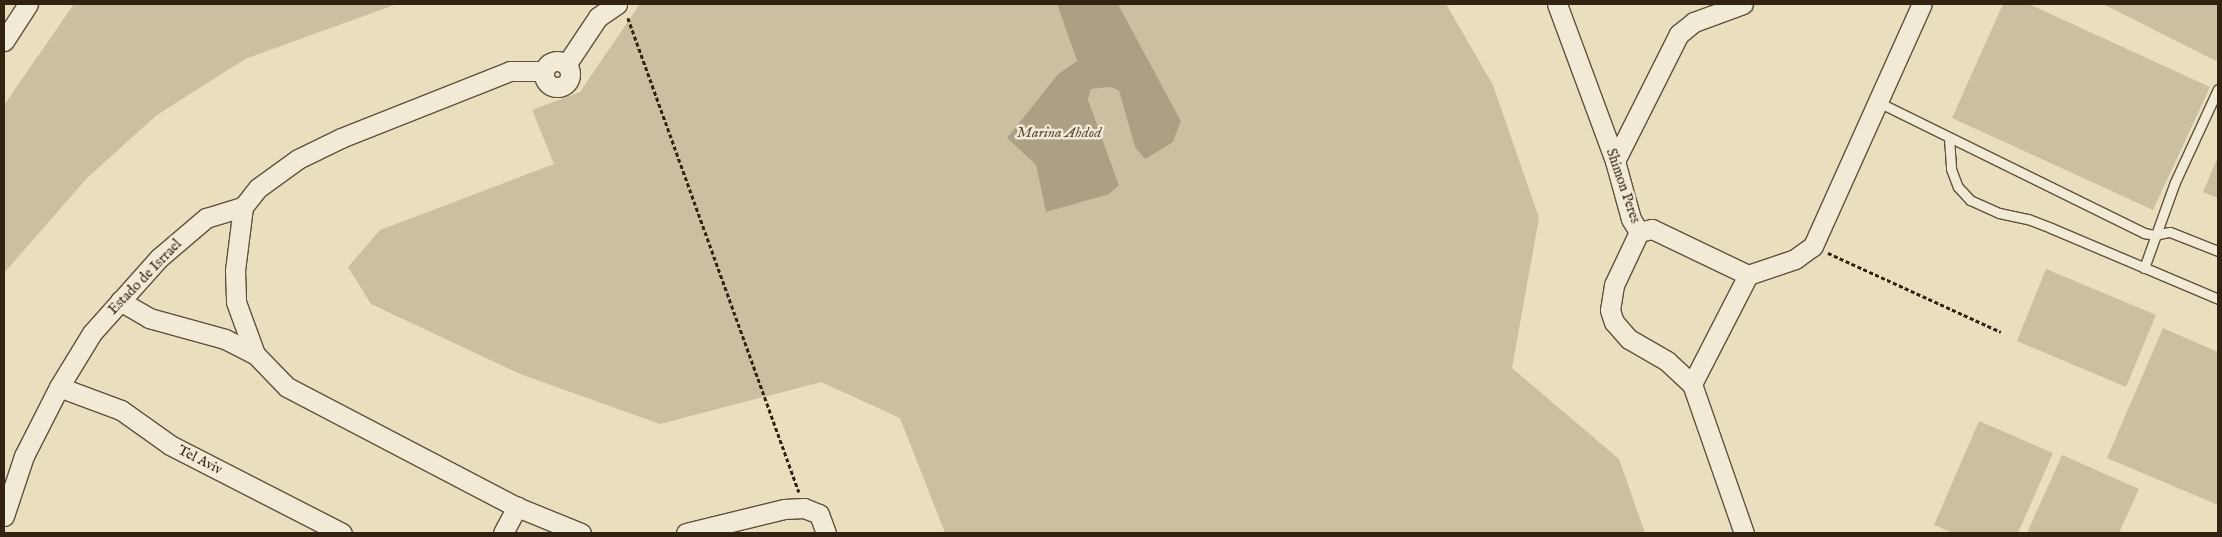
<!DOCTYPE html>
<html>
<head>
<meta charset="utf-8">
<style>
  body { margin:0 }
  #map { position:relative; width:2222px; height:537px; overflow:hidden; background:#e9dfbf; font-family:"IM FELL English",serif }
  div>[style] { position:absolute }
  .green>* { inset:0; background:#cabfa1 }
  .water>* { inset:0; background:#ab9f84 }
  .path>* { height:2.5px; margin-top:-1.25px; transform-origin:0; background:repeating-linear-gradient(90deg,#322210 0 4px,transparent 0 6.5px) }
  .roads { filter:drop-shadow(1px 0 #60513c) drop-shadow(-1px 0 #60513c) drop-shadow(0 1px #60513c) drop-shadow(0 -1px #60513c) }
  .service>* { height:9px; margin:-4.5px; padding:0 4.5px; transform-origin:4.5px; border-radius:4.5px; background:#f1ead5 }
  .minor>* { height:19px; margin:-9.5px; padding:0 9.5px; transform-origin:9.5px; border-radius:9.5px; background:#f1ead5 }
  .minor>.ring { margin:-9.5px; padding:0; box-sizing:content-box; background:none; border:19px solid #f1ead5; border-radius:50% }
  span { translate:-50% -50%; white-space:nowrap; text-align:center; line-height:1.15; -webkit-text-stroke:5px #f1ead5; paint-order:stroke }
  .street-label { font-size:14px; color:#322210 }
  .water-label { font-size:15px; color:#5c4e39; font-style:italic }
  .frame { position:absolute; inset:0; border:5px solid #322210; pointer-events:none }
</style>
</head>
<body>
<div id="map">
  <div class="green">
    <i style="clip-path:polygon(74px 4px,397px 4px,245px 59px,157px 115px,87px 178px,4px 273px,4px 105px)"></i>
    <i style="clip-path:polygon(640px 4px,1057px 4px,1077px 61px,1058px 74px,1007px 138px,1036px 165px,1046px 211px,1119px 185px,1088px 98px,1091px 89px,1111px 87px,1119px 91px,1135px 147px,1173px 142px,1181px 121px,1118px 4px,1446px 4px,1493px 85px,1539px 218px,1512px 368px,1619px 459px,1645px 533px,945px 533px,900px 418px,821px 382px,660px 424px,520px 374px,371px 304px,348px 267px,380px 230px,554px 164px,532px 110px,580px 92px)"></i>
    <i style="clip-path:polygon(2003px 4px,2029px 4px,2210px 87px,2153px 210px,1952px 118px)"></i>
    <i style="clip-path:polygon(2103px 4px,2218px 4px,2218px 57px,2216px 61px)"></i>
    <i style="clip-path:polygon(2218px 157px,2218px 198px,2203px 192px)"></i>
    <i style="clip-path:polygon(2046px 269px,2156px 315px,2126px 387px,2017px 341px)"></i>
    <i style="clip-path:polygon(2163px 328px,2218px 352px,2218px 505px,2107px 458px)"></i>
    <i style="clip-path:polygon(1979px 421px,2053px 453px,2018px 533px,1953px 533px,1934px 525px)"></i>
    <i style="clip-path:polygon(2062px 455px,2139px 489px,2119px 533px,2027px 533px)"></i>
  </div>
  <div class="water">
    <i style="clip-path:polygon(1057px 4px,1118px 4px,1181px 121px,1173px 142px,1145px 159px,1135px 147px,1119px 91px,1111px 87px,1091px 89px,1088px 99px,1119px 185px,1109px 194px,1046px 212px,1036px 165px,1007px 138px,1058px 74px,1077px 61px)"></i>
  </div>
  <div class="path">
    <i style="left:628px;top:18px;width:504px;rotate:70.16deg"></i>
    <i style="left:1828px;top:253px;width:190px;rotate:24.5deg"></i>
  </div>
  <div class="roads">
    <div class="service">
      <i style="left:1878px;top:102px;width:297px;rotate:26.2deg"></i>
      <i style="left:2144px;top:233px;width:10px;rotate:11deg"></i>
      <i style="left:2154px;top:235px;width:16px;rotate:-11deg"></i>
      <i style="left:2170px;top:232px;width:52px;rotate:21.6deg"></i>
      <i style="left:1949px;top:138px;width:31px;rotate:86deg"></i>
      <i style="left:1951px;top:169px;width:19px;rotate:69deg"></i>
      <i style="left:1958px;top:187px;width:18px;rotate:47deg"></i>
      <i style="left:1970px;top:200px;width:32px;rotate:24deg"></i>
      <i style="left:1999px;top:213px;width:30px;rotate:12deg"></i>
      <i style="left:2028px;top:219px;width:25px;rotate:21deg"></i>
      <i style="left:2051px;top:228px;width:181px;rotate:23deg"></i>
      <i style="left:2144px;top:268px;width:91px;rotate:-70.2deg"></i>
      <i style="left:2175px;top:182px;width:102px;rotate:-65.2deg"></i>
    </div>
    <div class="minor">
      <i style="left:1557px;top:4px;width:167px;rotate:69.7deg"></i>
      <i style="left:1615px;top:161px;width:60px;rotate:74.6deg"></i>
      <i style="left:1631px;top:219px;width:15px;rotate:58deg"></i>
      <i style="left:1639px;top:232px;width:59px;rotate:115.3deg"></i>
      <i style="left:1614px;top:285px;width:25px;rotate:99deg"></i>
      <i style="left:1610px;top:310px;width:13px;rotate:72deg"></i>
      <i style="left:1614px;top:322px;width:23px;rotate:49deg"></i>
      <i style="left:1629px;top:339px;width:44px;rotate:30.1deg"></i>
      <i style="left:1667px;top:361px;width:34px;rotate:43deg"></i>
      <i style="left:1692px;top:384px;width:158px;rotate:70.8deg"></i>
      <i style="left:4px;top:41px;width:44px;rotate:-57deg"></i>
      <i class="ring" style="left:544px;top:61px;width:7px;height:7px"></i>
      <i style="left:566px;top:65px;width:58px;rotate:-56.3deg"></i>
      <i style="left:598px;top:17px;width:23px;rotate:-34deg"></i>
      <i style="left:1615px;top:161px;width:142px;rotate:-63.3deg"></i>
      <i style="left:1679px;top:34px;width:19px;rotate:-39deg"></i>
      <i style="left:1694px;top:22px;width:52px;rotate:-20.2deg"></i>
      <i style="left:243px;top:207px;width:64px;rotate:97.2deg"></i>
      <i style="left:235px;top:270px;width:32px;rotate:88deg"></i>
      <i style="left:236px;top:302px;width:55px;rotate:69.9deg"></i>
      <i style="left:1639px;top:232px;width:13px;rotate:-13deg"></i>
      <i style="left:1652px;top:229px;width:106px;rotate:25.6deg"></i>
      <i style="left:1748px;top:275px;width:50px;rotate:-18.8deg"></i>
      <i style="left:1795px;top:259px;width:22px;rotate:-36deg"></i>
      <i style="left:1813px;top:246px;width:265px;rotate:-65.8deg"></i>
      <i style="left:120px;top:301px;width:34px;rotate:30deg"></i>
      <i style="left:149px;top:318px;width:79px;rotate:15.4deg"></i>
      <i style="left:225px;top:339px;width:34px;rotate:27deg"></i>
      <i style="left:255px;top:354px;width:46px;rotate:45.9deg"></i>
      <i style="left:287px;top:387px;width:259px;rotate:27.6deg"></i>
      <i style="left:517px;top:507px;width:69px;rotate:22.1deg"></i>
      <i style="left:1692px;top:384px;width:123px;rotate:-62.8deg"></i>
      <i style="left:59px;top:387px;width:66px;rotate:20.4deg"></i>
      <i style="left:121px;top:410px;width:60px;rotate:35.5deg"></i>
      <i style="left:170px;top:445px;width:193px;rotate:27.1deg"></i>
      <i style="left:4px;top:516px;width:63px;rotate:-71.6deg"></i>
      <i style="left:24px;top:456px;width:77px;rotate:-63.1deg"></i>
      <i style="left:59px;top:387px;width:63px;rotate:-58.6deg"></i>
      <i style="left:92px;top:333px;width:101px;rotate:-48.2deg"></i>
      <i style="left:159px;top:258px;width:62px;rotate:-40.4deg"></i>
      <i style="left:206px;top:218px;width:39px;rotate:-17deg"></i>
      <i style="left:243px;top:207px;width:24px;rotate:-52deg"></i>
      <i style="left:258px;top:188px;width:49px;rotate:-35.9deg"></i>
      <i style="left:298px;top:159px;width:48px;rotate:-26deg"></i>
      <i style="left:341px;top:138px;width:182px;rotate:-21.6deg"></i>
      <i style="left:510px;top:71px;width:34px"></i>
      <i style="left:503px;top:533px;width:30px;rotate:-62deg"></i>
      <i style="left:686px;top:533px;width:101px;rotate:-13.8deg"></i>
      <i style="left:784px;top:509px;width:20px;rotate:-3deg"></i>
      <i style="left:804px;top:508px;width:16px;rotate:22deg"></i>
      <i style="left:819px;top:514px;width:20px;rotate:70deg"></i>
    </div>
  </div>
  <div class="street-label">
    <span style="left:1623px;top:186px;rotate:71deg">Shimon Peres</span>
    <span style="left:145px;top:277px;rotate:-46deg">Estado de Isrrael</span>
    <span style="left:200px;top:460px;rotate:27deg">Tel Aviv</span>
  </div>
  <div class="water-label">
    <span style="left:1059px;top:133px">Marina Ahdod</span>
  </div>
  <div class="frame"></div>
</div>
</body>
</html>
